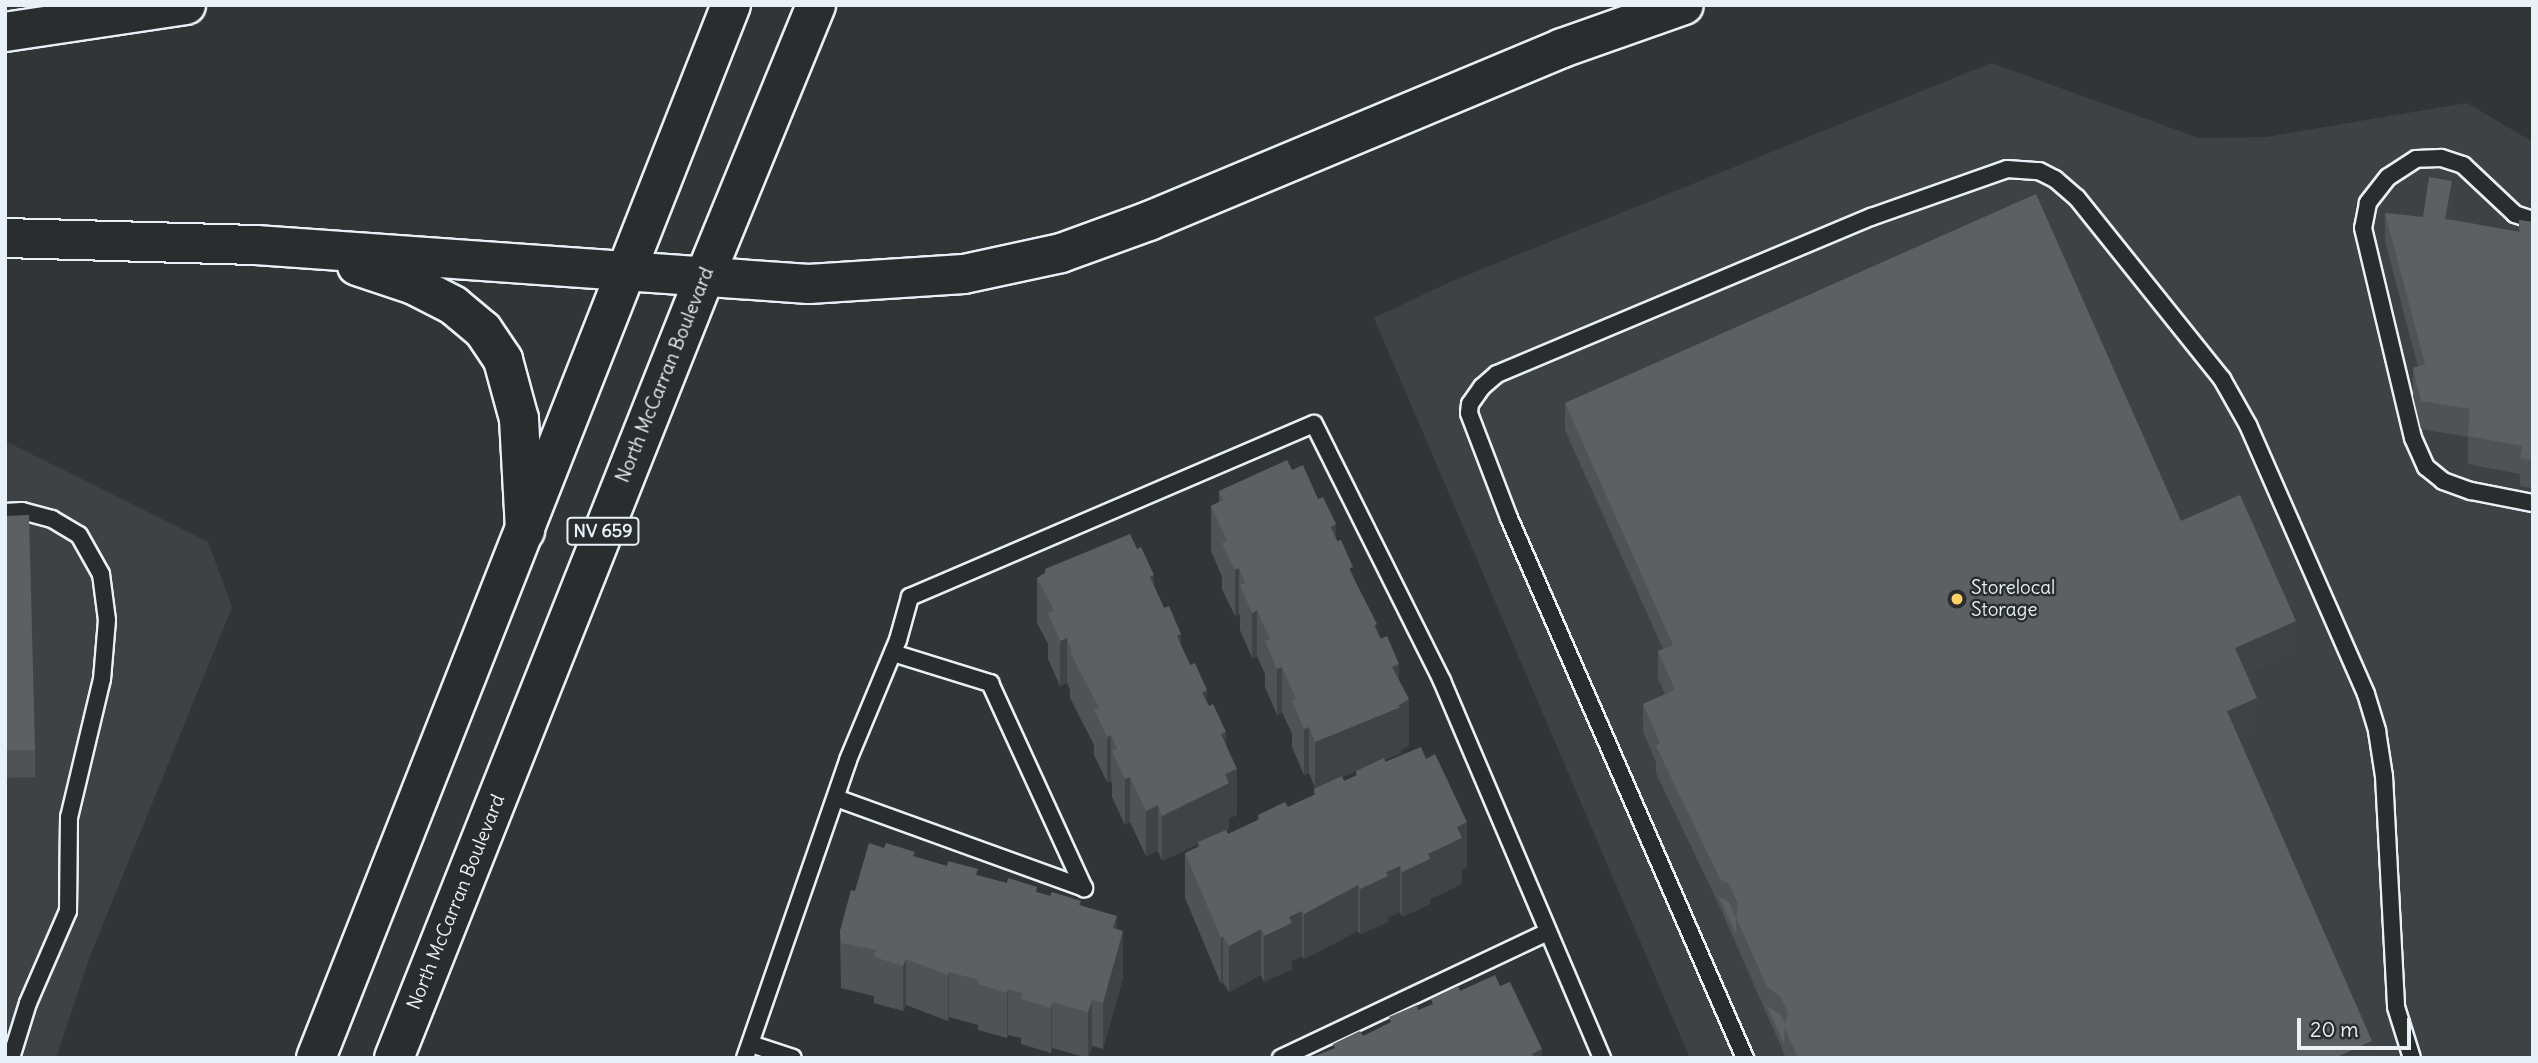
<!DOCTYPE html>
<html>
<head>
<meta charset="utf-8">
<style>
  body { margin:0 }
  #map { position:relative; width:2538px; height:1063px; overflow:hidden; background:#323536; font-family:Delius,sans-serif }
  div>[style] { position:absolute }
  .built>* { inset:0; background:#3f4244 }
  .roads { filter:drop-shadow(2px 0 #e8f1f8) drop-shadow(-2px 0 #e8f1f8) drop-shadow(0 2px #e8f1f8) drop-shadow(0 -2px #e8f1f8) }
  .lane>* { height:16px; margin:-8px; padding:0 8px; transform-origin:8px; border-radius:8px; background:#2a2d2e }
  .primary>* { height:38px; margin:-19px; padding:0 19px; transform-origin:19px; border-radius:19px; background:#2a2d2e }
  .highway>* { height:38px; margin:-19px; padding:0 19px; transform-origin:19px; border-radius:19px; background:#2a2d2e }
  .wall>* { inset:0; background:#4f5355 }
  .shaded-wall>* { inset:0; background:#404345 }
  .building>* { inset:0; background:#5c6063 }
  .dots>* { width:19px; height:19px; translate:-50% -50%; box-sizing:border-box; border:4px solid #2a2d2e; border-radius:50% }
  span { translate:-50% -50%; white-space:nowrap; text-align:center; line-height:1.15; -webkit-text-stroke:5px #2a2d2e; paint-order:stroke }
  .shield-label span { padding:2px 5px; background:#2a2d2e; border:2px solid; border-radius:5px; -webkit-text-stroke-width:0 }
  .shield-label { font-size:18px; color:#e8f1f8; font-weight:700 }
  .street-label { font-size:19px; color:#e8f1f8 }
  .poi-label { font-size:19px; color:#e8f1f8 }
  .left { translate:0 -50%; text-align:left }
  .frame { position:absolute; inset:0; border:7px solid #e8f1f8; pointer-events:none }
  .scale { position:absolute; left:2297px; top:1018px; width:114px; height:32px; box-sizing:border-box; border:4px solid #e8f1f8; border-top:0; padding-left:9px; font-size:21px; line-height:24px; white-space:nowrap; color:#e8f1f8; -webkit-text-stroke:5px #2a2d2e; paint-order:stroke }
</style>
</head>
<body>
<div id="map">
  <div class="built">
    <i style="clip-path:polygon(1991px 63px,2199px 138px,2266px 137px,2467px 103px,2533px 142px,2533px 1058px,1690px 1058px,1374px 318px,1448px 283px)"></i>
    <i style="clip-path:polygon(5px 441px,208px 542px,232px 607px,90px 956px,56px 1058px,5px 1058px)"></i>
  </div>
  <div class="roads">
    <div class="lane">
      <i style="left:2533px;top:220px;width:19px;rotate:-162deg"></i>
      <i style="left:2515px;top:214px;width:71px;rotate:-136.7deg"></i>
      <i style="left:2463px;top:165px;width:23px;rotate:-162deg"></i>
      <i style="left:2441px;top:158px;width:25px;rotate:178deg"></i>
      <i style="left:2416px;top:159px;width:33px;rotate:147deg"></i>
      <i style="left:2388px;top:177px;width:33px;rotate:128deg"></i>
      <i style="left:2368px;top:203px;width:25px;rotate:101deg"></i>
      <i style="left:2363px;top:228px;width:216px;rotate:76.6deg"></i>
      <i style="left:2413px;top:438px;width:32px;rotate:66deg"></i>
      <i style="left:2426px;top:467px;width:22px;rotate:39deg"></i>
      <i style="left:2443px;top:481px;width:30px;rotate:20deg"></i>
      <i style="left:2471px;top:491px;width:63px;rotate:11deg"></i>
      <i style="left:5px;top:512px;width:17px;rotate:-3deg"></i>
      <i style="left:22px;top:511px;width:31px;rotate:15deg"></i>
      <i style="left:52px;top:519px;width:31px;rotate:31deg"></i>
      <i style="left:79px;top:535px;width:45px;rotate:60.6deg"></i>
      <i style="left:101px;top:574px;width:46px;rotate:82.6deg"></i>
      <i style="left:107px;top:620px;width:59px;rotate:94.8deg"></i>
      <i style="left:102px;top:679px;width:142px;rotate:103.4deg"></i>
      <i style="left:69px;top:817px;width:94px;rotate:90.6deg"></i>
      <i style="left:68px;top:911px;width:100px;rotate:113.5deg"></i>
      <i style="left:28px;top:1003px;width:58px;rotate:107.2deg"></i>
      <i style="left:893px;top:653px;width:102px;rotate:17.2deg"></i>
      <i style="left:990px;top:683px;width:226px;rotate:65.4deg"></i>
      <i style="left:836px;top:798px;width:264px;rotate:19.9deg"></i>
      <i style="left:751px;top:1044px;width:44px;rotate:18.4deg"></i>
      <i style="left:745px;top:1058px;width:315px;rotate:-70.9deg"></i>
      <i style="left:848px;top:760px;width:130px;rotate:-67.4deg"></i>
      <i style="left:898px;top:640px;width:45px;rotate:-74.4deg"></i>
      <i style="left:910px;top:597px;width:439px;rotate:-23.2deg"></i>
      <i style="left:1314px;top:424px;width:287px;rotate:63.5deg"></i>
      <i style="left:1442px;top:681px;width:410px;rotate:67deg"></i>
      <i style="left:1281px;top:1058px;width:294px;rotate:-25.3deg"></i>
      <i style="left:1745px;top:1058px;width:589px;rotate:-113.61deg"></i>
      <i style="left:1509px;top:518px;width:112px;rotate:-110.9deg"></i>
      <i style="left:1469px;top:413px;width:9px;rotate:-84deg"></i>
      <i style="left:1470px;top:404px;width:21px;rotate:-55deg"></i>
      <i style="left:1482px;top:387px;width:20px;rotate:-41deg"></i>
      <i style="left:1497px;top:374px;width:406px;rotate:-22.8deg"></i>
      <i style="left:1871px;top:217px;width:144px;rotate:-19.4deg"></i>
      <i style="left:2007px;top:169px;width:32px;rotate:4deg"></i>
      <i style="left:2039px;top:171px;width:18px;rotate:27deg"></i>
      <i style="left:2055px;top:179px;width:29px;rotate:41deg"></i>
      <i style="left:2077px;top:198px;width:232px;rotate:51.3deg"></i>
      <i style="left:2222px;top:379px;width:53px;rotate:60.5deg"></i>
      <i style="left:2248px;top:425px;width:294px;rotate:66.3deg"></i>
      <i style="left:2366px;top:694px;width:39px;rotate:73deg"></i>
      <i style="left:2377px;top:731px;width:46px;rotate:81.2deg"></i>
      <i style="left:2384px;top:776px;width:231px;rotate:87deg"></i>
      <i style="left:2396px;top:1007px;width:53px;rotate:72.6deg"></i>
    </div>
    <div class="primary">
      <i style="left:316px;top:1058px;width:1132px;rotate:-68.49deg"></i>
      <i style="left:394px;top:1058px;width:842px;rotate:-68.31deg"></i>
      <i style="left:705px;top:276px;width:293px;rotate:-67.7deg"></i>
    </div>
    <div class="highway">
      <i style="left:5px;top:32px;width:183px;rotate:-8.5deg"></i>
      <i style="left:5px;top:238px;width:251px;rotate:1.6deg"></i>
      <i style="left:256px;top:245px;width:554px;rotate:4.03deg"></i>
      <i style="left:809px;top:284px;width:155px;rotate:-3.7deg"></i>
      <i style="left:964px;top:274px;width:99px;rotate:-12.2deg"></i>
      <i style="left:1061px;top:253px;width:94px;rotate:-20deg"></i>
      <i style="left:1149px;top:221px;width:448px;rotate:-22.7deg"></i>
      <i style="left:1562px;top:48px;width:129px;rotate:-19.4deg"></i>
      <i style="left:357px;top:266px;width:60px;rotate:18.4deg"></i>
      <i style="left:414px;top:285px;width:44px;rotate:27.1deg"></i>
      <i style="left:453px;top:305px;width:39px;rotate:40deg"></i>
      <i style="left:483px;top:330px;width:36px;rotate:56deg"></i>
      <i style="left:503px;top:360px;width:61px;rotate:74.8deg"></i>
      <i style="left:519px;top:419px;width:112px;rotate:86.9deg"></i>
    </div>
  </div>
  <div class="wall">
    <i style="clip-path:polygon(2452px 209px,2450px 219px,2519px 232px,2519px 220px,2533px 222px,2533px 488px,2520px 486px,2520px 474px,2468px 464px,2468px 437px,2421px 429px,2413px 396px,2413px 368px,2418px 367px,2385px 241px,2385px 213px,2423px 217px)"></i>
    <i style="clip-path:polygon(1565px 403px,2181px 521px,2296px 649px,2245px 672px,2257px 726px,2237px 735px,2372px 1058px,1786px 1058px,1719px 905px,1656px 773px,1656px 762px,1643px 732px,1643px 704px,1665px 694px,1658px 679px,1658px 651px,1663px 649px,1565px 430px)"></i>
    <i style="clip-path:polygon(evenodd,1292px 470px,1336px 538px,1399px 679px,1409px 745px,1401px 750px,1401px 753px,1384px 760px,1385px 762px,1467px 867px,1462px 870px,1462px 884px,1430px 899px,1430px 904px,1402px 917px,1400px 912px,1388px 917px,1388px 922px,1360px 934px,1358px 931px,1304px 959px,1302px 956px,1292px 961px,1292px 969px,1264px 982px,1261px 975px,1229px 992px,1223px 982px,1221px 984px,1185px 898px,1185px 853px,1198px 847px,1198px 844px,1162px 861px,1158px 851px,1146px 856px,1130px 822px,1125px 825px,1112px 797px,1112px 784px,1111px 781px,1107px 782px,1094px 755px,1094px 745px,1070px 698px,1070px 690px,1067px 683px,1060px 686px,1048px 659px,1048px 644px,1037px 623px,1037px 578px,1045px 573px,1045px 569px,1154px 586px,1226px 743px,1237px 815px,1229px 818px,1229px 829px,1226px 831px,1228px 834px,1258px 820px,1258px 815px,1288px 807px,1314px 795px,1314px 789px,1315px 788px,1309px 773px,1304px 775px,1292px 747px,1292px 734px,1282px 712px,1277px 715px,1265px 687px,1265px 674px,1257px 656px,1252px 658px,1240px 630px,1240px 617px,1239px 614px,1235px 616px,1222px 589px,1222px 577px,1211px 551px,1211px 506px,1219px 502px,1219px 491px,1292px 470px,1356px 771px,1356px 776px,1344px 781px,1342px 777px,1356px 771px)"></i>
    <i style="clip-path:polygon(5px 516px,35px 750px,35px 777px,5px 778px)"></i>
    <i style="clip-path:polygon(915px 857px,1081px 905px,1117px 929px,1123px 977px,1103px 1049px,1092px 1046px,1088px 1058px,1052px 1048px,1051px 1053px,1021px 1044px,1021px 1038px,1008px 1035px,1007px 1038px,978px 1030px,978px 1025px,949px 1017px,948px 1021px,906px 1005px,903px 1011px,874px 1003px,874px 996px,841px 988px,840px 931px,855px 891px)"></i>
  </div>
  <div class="shaded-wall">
    <i style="clip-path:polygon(2452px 181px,2452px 209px,2445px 246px,2445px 219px)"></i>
    <i style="clip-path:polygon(1336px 524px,1336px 570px,1331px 527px)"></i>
    <i style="clip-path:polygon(1239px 568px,1239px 614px,1235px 616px,1235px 570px)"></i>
    <i style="clip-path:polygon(1154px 575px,1154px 620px,1150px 577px)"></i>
    <i style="clip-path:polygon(1257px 610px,1257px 656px,1252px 658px,1252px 613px)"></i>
    <i style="clip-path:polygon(2296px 621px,2296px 649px,2235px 676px,2235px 648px)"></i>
    <i style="clip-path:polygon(1181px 634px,1181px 679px,1177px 636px)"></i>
    <i style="clip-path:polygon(1067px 638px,1067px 683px,1060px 686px,1060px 641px)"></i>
    <i style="clip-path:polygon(1399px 664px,1399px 705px,1409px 699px,1409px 745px,1401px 750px,1401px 753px,1315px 788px,1315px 742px,1392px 667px)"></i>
    <i style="clip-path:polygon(1282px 667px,1282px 712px,1277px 715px,1277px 669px)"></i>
    <i style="clip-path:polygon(1207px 690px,1207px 736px,1202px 693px)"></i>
    <i style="clip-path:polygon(2257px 698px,2257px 726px,2227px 739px,2227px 711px)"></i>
    <i style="clip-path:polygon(1309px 727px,1309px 773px,1304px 775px,1304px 729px)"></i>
    <i style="clip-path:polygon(1226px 732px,1226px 774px,1237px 769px,1237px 815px,1229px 818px,1229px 829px,1199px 844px,1198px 842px,1198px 844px,1162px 861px,1162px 816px,1221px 734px)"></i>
    <i style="clip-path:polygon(1111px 735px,1111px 781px,1107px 782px,1107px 737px)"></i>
    <i style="clip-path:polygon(1130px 777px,1130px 822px,1125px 825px,1125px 779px)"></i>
    <i style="clip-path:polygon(1158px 805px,1158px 851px,1146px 856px,1146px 811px)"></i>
    <i style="clip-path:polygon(1467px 822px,1467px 867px,1462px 870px,1462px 884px,1430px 899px,1430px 904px,1402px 917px,1402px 872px,1428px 854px,1457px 827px)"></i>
    <i style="clip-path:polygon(1400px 866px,1400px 912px,1388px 917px,1388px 922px,1360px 934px,1360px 889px,1386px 872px)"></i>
    <i style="clip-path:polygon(1358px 885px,1358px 931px,1304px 959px,1304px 914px)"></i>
    <i style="clip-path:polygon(1302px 911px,1302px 956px,1292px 961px,1292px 969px,1264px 982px,1264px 936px,1289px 917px)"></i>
    <i style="clip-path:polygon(1117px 916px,1117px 953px,1123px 931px,1123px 977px,1103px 1049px,1103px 1003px,1113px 928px)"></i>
    <i style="clip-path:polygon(1261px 929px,1261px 975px,1229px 992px,1229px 946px)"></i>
    <i style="clip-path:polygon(1223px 936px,1223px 982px,1221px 984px,1221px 938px)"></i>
    <i style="clip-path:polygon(906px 959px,906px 1005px,903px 1011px,903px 966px)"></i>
    <i style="clip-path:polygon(949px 972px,949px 1017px,948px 1021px,948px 975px)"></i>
    <i style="clip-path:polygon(1008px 989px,1008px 1035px,1007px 1038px,1007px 993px)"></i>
    <i style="clip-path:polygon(1092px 1000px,1092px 1046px,1088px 1058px,1088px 1012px)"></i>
    <i style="clip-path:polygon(1052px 1002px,1052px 1048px,1051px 1053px,1051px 1008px)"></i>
    <i style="clip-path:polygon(2372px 1041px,2372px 1058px,2334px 1058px)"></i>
    <i style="clip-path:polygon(1542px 1049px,1542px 1058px,1532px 1058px,1532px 1054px)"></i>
  </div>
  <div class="building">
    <i style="clip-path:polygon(2429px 177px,2452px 181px,2445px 219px,2520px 232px,2519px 220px,2533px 222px,2533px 460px,2520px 458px,2522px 446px,2468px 436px,2470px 409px,2421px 401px,2413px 368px,2425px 364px,2385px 213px,2423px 217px)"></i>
    <i style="clip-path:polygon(2036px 194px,2181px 521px,2240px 495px,2296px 621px,2235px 648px,2257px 698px,2227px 711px,2372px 1041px,2334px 1058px,1798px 1058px,1784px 1026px,1788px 1013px,1781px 997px,1767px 987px,1736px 917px,1738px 904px,1729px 884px,1720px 879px,1656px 746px,1660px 743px,1643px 704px,1675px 690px,1658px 651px,1673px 645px,1565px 403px)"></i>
    <i style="clip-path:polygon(1287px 460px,1292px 470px,1303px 465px,1318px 499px,1323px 497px,1336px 524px,1331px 527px,1337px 541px,1341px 540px,1353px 567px,1349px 569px,1377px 624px,1374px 626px,1380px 639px,1387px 636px,1399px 664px,1392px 667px,1409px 699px,1398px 706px,1401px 707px,1315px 742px,1309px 727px,1304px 729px,1292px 701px,1296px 699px,1282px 667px,1277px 669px,1265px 641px,1270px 639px,1257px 610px,1252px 613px,1240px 585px,1245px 583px,1239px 568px,1235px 570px,1222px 543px,1227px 541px,1211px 506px,1223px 500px,1219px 491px)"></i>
    <i style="clip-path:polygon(29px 515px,35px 750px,5px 750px,5px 516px)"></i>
    <i style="clip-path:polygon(1130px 534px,1137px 549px,1141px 547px,1154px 575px,1150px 577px,1164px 608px,1169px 606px,1181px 634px,1177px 636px,1190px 665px,1195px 663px,1207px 690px,1202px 693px,1209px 706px,1213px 704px,1226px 732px,1221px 734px,1237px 769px,1225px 774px,1229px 783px,1162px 816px,1158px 805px,1146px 811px,1130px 777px,1125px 779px,1112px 751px,1117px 749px,1111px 735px,1107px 737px,1094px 709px,1099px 708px,1070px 652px,1072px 651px,1067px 638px,1060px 641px,1048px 613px,1054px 610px,1037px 578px,1047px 572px,1045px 569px)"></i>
    <i style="clip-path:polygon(1421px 747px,1426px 759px,1435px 754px,1467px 822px,1457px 827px,1462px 838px,1428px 854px,1430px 859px,1402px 872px,1400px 866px,1386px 872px,1388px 876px,1360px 889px,1358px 885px,1304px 914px,1302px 911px,1289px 917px,1292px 923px,1264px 936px,1261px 929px,1229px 946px,1223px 936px,1221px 938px,1185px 853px,1200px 846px,1198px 842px,1226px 830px,1228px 834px,1260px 819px,1258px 815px,1285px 802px,1288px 807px,1316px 794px,1314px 789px,1342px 776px,1344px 781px,1357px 775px,1356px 771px,1384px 758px,1385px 762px)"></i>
    <i style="clip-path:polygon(869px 843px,884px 848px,886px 843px,915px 852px,913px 856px,947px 866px,948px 861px,978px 869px,976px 875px,1007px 883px,1008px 878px,1037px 887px,1036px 892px,1050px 896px,1052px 892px,1081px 901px,1079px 905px,1117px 916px,1113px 928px,1123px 931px,1103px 1003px,1092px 1000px,1088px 1012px,1052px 1002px,1051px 1008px,1021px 999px,1023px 993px,1008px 989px,1007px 993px,978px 984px,979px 980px,949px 972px,948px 975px,906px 959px,903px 966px,874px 957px,876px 950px,841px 943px,840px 931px,851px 890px,855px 891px)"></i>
    <i style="clip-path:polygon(1719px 897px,1729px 902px,1736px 918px,1736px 934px)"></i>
    <i style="clip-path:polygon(1495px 975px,1500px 986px,1510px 982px,1542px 1049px,1532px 1054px,1534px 1058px,1310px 1058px,1335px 1048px,1333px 1044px,1360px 1031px,1363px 1036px,1391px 1022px,1389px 1017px,1417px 1005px,1418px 1010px,1433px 1004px,1431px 999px,1458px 986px,1460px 991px)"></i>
    <i style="clip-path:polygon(1767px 1006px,1781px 1015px,1785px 1024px,1784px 1044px)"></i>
  </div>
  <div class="dots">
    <i style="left:1957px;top:599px;background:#ffd166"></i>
  </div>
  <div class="shield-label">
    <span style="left:603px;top:531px">NV 659</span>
  </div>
  <div class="street-label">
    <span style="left:665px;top:375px;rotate:-68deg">North McCarran Boulevard</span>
    <span style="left:456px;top:902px;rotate:-68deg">North McCarran Boulevard</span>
  </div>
  <div class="poi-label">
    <span class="left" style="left:1971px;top:599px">Storelocal<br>Storage</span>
  </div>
  <div class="frame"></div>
  <div class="scale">20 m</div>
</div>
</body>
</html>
